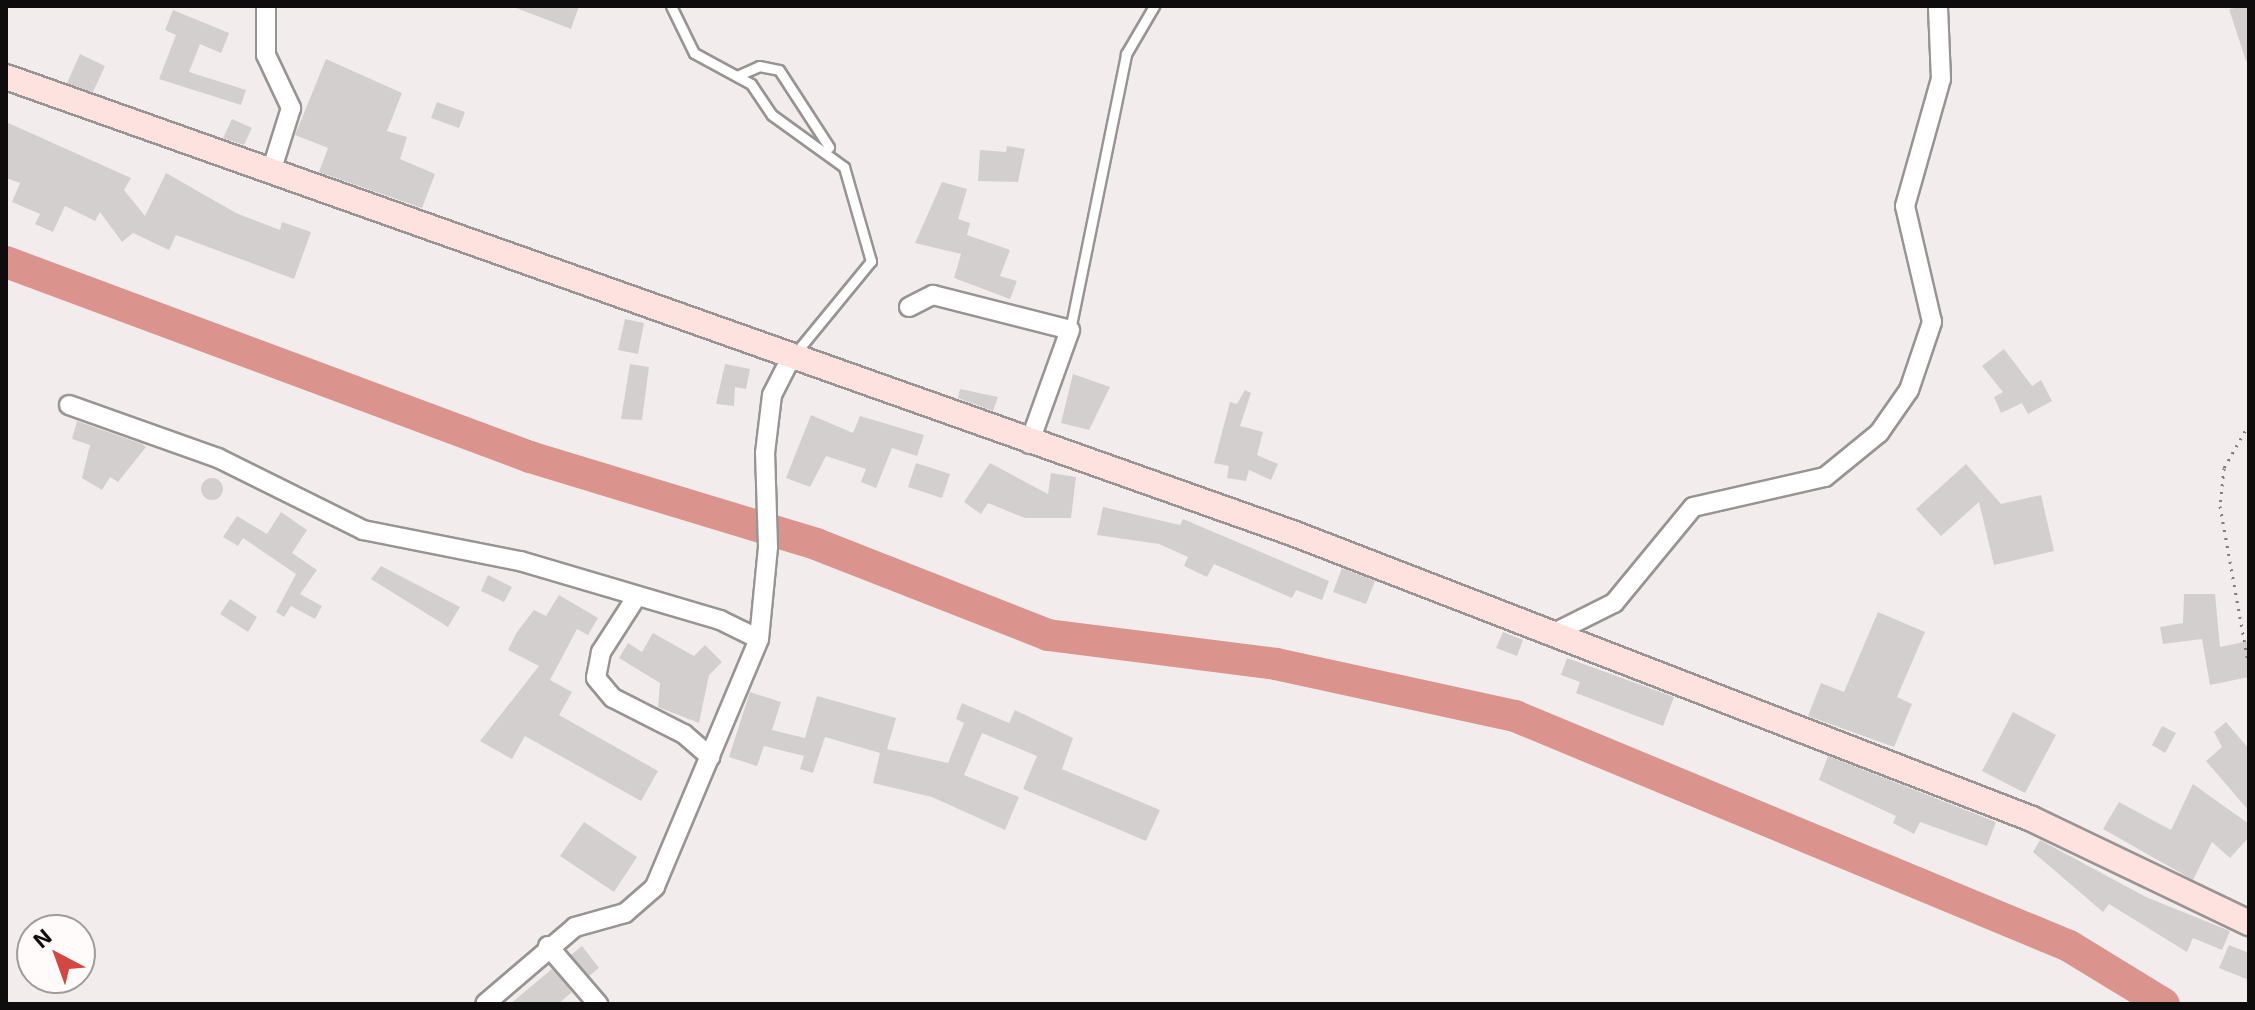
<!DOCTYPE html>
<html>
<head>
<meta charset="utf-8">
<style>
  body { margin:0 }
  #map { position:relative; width:2255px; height:1010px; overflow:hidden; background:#f2edec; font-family:"Exo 2",sans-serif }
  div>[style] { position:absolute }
  .river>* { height:32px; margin:-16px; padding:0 16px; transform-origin:16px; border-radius:16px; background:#db948d }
  .building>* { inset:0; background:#d4cfcf }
  .round { border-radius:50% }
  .path>* { height:3px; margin-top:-1.5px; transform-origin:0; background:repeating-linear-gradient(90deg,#807d7c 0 2px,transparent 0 8px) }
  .roads { filter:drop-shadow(2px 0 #989493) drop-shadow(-2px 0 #989493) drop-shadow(0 2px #989493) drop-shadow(0 -2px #989493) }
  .service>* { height:9px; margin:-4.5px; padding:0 4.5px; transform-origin:4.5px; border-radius:4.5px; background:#fff }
  .minor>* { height:18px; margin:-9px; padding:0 9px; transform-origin:9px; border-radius:9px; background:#fff }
  .secondary>* { height:24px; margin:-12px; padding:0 12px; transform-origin:12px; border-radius:12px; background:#fde2df }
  span { translate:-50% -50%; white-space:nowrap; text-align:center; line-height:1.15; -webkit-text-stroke:7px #fffbfa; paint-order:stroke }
  .frame { position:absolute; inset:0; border:8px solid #0e0c0c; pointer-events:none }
  .north { position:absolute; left:16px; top:914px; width:80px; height:80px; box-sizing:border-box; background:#fffbfa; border:2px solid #9f9b9b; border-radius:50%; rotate:319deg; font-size:22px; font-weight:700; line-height:32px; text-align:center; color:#0e0c0c }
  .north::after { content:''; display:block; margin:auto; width:28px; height:36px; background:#d44642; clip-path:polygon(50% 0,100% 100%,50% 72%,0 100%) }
</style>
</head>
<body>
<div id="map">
  <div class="river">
    <i style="left:6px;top:262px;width:559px;rotate:20.41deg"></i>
    <i style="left:530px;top:457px;width:299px;rotate:16.9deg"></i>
    <i style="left:816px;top:544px;width:249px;rotate:21.4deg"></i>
    <i style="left:1048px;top:635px;width:230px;rotate:7.2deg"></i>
    <i style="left:1276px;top:664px;width:245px;rotate:12.3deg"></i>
    <i style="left:1515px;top:716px;width:600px;rotate:22.55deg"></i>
    <i style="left:2069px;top:946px;width:111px;rotate:31.4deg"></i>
  </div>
  <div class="building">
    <i style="clip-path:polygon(511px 6px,579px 6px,571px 29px)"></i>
    <i style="clip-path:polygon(2249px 6px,2249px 60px,2246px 61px,2229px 9px)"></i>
    <i style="clip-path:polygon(173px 10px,229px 33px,221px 53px,200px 44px,189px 72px,246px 90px,241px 105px,159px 79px,176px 35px,165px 30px)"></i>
    <i style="clip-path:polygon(80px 54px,105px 66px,93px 92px,67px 83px)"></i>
    <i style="clip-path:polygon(326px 59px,402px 93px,387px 131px,407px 137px,400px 159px,435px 174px,422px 208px,319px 172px,328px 148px,295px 135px)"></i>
    <i style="clip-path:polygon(437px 102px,465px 112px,459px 128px,431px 118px)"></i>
    <i style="clip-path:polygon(232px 119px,252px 128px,244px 145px,223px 138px)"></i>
    <i style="clip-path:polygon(6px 122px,131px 178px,124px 190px,145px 216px,166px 173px,236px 213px,280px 230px,282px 222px,311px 232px,294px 279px,176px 235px,169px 250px,133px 233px,122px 242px,100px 212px,95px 221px,65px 206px,53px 232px,35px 224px,40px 214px,12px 202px,20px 183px,6px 178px)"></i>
    <i style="clip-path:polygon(1007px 146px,1025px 149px,1018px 182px,978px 181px,980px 150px,1006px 152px)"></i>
    <i style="clip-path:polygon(942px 182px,967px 189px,958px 219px,970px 223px,967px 235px,1010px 250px,1000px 276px,1017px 281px,1010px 299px,954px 278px,961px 254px,915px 243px)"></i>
    <i style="clip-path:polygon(625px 319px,644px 323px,638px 354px,618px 350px)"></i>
    <i style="clip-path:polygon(2004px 349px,2032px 386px,2041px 380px,2052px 401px,2028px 414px,2022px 403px,2001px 413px,1994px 397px,2003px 392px,1982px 366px)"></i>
    <i style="clip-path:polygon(630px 364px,649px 367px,642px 420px,621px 419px)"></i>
    <i style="clip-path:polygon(725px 364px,750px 369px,746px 389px,735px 387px,734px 406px,716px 404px)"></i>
    <i style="clip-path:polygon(1073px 374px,1110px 387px,1089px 430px,1061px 423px)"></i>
    <i style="clip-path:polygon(960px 389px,998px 397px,993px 411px,958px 398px)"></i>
    <i style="clip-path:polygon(1245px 390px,1251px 393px,1240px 426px,1263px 432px,1257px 455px,1278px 464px,1271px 480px,1249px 470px,1246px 481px,1227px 478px,1229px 466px,1214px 463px,1230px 402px,1237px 404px)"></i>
    <i style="clip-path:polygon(811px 415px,853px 433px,860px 416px,924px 435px,917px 456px,892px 448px,876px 488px,861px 482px,866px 469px,826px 456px,810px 487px,786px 478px)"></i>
    <i style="clip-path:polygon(77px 421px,142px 444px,146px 447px,118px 482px,110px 477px,102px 490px,82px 478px,90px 445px,72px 439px)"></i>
    <i style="clip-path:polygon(916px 463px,950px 474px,942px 498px,908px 487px)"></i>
    <i style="clip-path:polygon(990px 463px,1048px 494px,1051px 473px,1076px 477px,1071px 518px,1025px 518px,988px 503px,981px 514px,964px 502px)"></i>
    <i style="clip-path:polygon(1966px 464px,2001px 504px,2041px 495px,2054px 551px,1994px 565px,1979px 502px,1941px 536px,1916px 509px)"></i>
    <i class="round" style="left:201px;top:478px;width:22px;height:22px"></i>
    <i style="clip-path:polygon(1103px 507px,1180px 525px,1183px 519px,1329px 581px,1322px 600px,1296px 590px,1292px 598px,1214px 564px,1207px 577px,1184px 566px,1188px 557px,1159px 544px,1097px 535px)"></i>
    <i style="clip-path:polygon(281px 512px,307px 530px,292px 553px,317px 570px,300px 594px,322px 606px,315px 619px,291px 606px,284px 617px,276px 612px,296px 574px,243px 538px,238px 546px,223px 537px,237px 516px,267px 534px)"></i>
    <i style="clip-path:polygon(381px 566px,460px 607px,448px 627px,371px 579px)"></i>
    <i style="clip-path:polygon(1342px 568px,1375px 581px,1366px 604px,1333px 592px)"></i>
    <i style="clip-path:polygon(488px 575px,512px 587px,504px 602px,481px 591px)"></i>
    <i style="clip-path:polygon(2184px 594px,2215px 594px,2220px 647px,2249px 641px,2249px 677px,2210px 685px,2202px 639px,2163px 644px,2160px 627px,2183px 623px)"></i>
    <i style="clip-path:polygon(559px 595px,598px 618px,588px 635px,577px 629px,550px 680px,572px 692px,559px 715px,658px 771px,641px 801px,525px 736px,512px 759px,480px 741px,539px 666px,508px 650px,517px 632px,534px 610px,546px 616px)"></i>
    <i style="clip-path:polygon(230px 599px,257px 617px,248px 632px,220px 614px)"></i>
    <i style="clip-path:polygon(1878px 612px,1925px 632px,1897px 697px,1912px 704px,1894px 747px,1808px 716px,1821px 683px,1844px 692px)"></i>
    <i style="clip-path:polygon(1503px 632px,1523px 640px,1517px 656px,1496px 648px)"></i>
    <i style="clip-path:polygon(653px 633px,694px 656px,705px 645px,722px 662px,709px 675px,699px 723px,658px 707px,660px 683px,619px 658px,628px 643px,642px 652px)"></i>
    <i style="clip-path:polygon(1567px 658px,1674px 697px,1663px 726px,1576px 693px,1580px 682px,1561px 675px)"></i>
    <i style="clip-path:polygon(750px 692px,781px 702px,772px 730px,805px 738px,817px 696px,896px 718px,887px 749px,948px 763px,964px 723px,956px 719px,962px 703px,1009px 723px,1015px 710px,1073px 738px,1062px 769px,1160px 810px,1146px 841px,1023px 789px,1037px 756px,982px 733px,964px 775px,1019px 797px,1005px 830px,932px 797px,873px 783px,880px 753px,825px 737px,813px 773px,800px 769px,804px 756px,764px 746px,757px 766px,729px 757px)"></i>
    <i style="clip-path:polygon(2013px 712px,2056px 735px,2025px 793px,1982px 771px)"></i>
    <i style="clip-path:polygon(2226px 722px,2249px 749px,2249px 811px,2206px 761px,2222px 747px,2214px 732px)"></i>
    <i style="clip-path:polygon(2162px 726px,2176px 733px,2165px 753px,2152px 745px)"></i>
    <i style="clip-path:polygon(1828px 756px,1996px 822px,1987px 846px,1920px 822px,1914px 834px,1893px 823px,1896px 816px,1819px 780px)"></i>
    <i style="clip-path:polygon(2193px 784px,2249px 824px,2249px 837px,2230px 858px,2212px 842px,2193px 880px,2103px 829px,2119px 802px,2171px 830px)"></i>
    <i style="clip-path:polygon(584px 822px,637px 857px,614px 892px,560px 856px)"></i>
    <i style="clip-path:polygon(2040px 840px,2146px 897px,2230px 931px,2222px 950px,2193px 938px,2187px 952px,2109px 904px,2103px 912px,2033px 852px)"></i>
    <i style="clip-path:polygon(2229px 945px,2249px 953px,2249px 980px,2219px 968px)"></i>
    <i style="clip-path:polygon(582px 946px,599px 968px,589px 976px,571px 955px)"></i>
    <i style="clip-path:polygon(552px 969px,572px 992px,558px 1004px,510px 1004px)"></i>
  </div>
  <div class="path">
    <i style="left:2249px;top:424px;width:51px;rotate:119.6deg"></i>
    <i style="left:2224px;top:468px;width:38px;rotate:96deg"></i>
    <i style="left:2220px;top:506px;width:164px;rotate:79.8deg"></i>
  </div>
  <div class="roads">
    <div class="service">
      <i style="left:671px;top:6px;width:52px;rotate:63.9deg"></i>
      <i style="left:694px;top:53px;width:65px;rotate:28.5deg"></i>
      <i style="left:751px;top:84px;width:37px;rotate:56deg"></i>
      <i style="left:772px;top:115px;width:89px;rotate:35.8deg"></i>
      <i style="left:844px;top:167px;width:98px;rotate:74deg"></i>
      <i style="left:871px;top:261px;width:123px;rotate:129.4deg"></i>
      <i style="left:739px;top:75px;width:22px;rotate:-24deg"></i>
      <i style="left:759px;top:66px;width:20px;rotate:11deg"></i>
      <i style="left:779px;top:70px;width:92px;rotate:57deg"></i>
      <i style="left:1070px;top:330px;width:282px;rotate:-78.5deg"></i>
      <i style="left:1126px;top:54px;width:56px;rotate:-59.7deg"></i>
    </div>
    <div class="minor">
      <i style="left:266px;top:6px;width:49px;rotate:90deg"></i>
      <i style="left:266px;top:55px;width:59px;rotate:64.7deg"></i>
      <i style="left:291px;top:108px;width:67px;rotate:107.4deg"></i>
      <i style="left:909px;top:307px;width:27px;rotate:-27deg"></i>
      <i style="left:933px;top:295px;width:141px;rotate:14.3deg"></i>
      <i style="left:1070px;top:330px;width:121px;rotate:109.8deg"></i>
      <i style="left:69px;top:405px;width:158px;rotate:19.6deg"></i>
      <i style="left:218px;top:458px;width:162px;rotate:26.4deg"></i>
      <i style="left:363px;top:530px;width:160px;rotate:11.2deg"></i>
      <i style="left:520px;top:561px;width:209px;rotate:16.4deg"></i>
      <i style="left:720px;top:620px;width:43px;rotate:26deg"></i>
      <i style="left:759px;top:639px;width:269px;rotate:112.8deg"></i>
      <i style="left:655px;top:887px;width:40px;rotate:139deg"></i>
      <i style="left:625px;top:913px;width:52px;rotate:164.4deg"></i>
      <i style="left:575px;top:927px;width:118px;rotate:139.5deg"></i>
      <i style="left:637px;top:596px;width:67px;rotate:122.7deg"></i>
      <i style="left:601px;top:652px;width:26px;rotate:101deg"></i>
      <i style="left:596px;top:678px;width:26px;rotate:50deg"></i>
      <i style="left:613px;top:698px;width:80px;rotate:26.9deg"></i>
      <i style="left:684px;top:734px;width:35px;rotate:41deg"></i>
      <i style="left:1550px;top:635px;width:72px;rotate:-26.6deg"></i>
      <i style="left:1614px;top:603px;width:124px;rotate:-50.5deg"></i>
      <i style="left:1693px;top:507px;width:135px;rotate:-12.8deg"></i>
      <i style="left:1825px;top:477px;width:70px;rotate:-39.2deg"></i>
      <i style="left:1879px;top:433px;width:52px;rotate:-55.1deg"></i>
      <i style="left:1909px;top:390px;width:72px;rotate:-71.3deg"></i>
      <i style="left:1932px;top:322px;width:119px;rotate:-103.1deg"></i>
      <i style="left:1905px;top:206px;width:132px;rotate:-74.2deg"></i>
      <i style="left:1941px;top:79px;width:73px;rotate:-92.4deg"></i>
      <i style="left:759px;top:639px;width:92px;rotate:-84.4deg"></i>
      <i style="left:768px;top:547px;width:94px;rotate:-91.8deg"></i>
      <i style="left:765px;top:453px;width:58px;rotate:-83.1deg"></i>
      <i style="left:772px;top:395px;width:39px;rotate:-63deg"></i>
      <i style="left:548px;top:946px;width:77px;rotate:49.2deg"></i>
    </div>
    <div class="secondary">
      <i style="left:6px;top:77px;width:1368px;rotate:19.52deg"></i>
      <i style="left:1295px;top:534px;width:790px;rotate:21.14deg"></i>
      <i style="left:2032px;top:819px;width:241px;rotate:25.6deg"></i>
    </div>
  </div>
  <div class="frame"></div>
  <div class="north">N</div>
</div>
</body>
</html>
